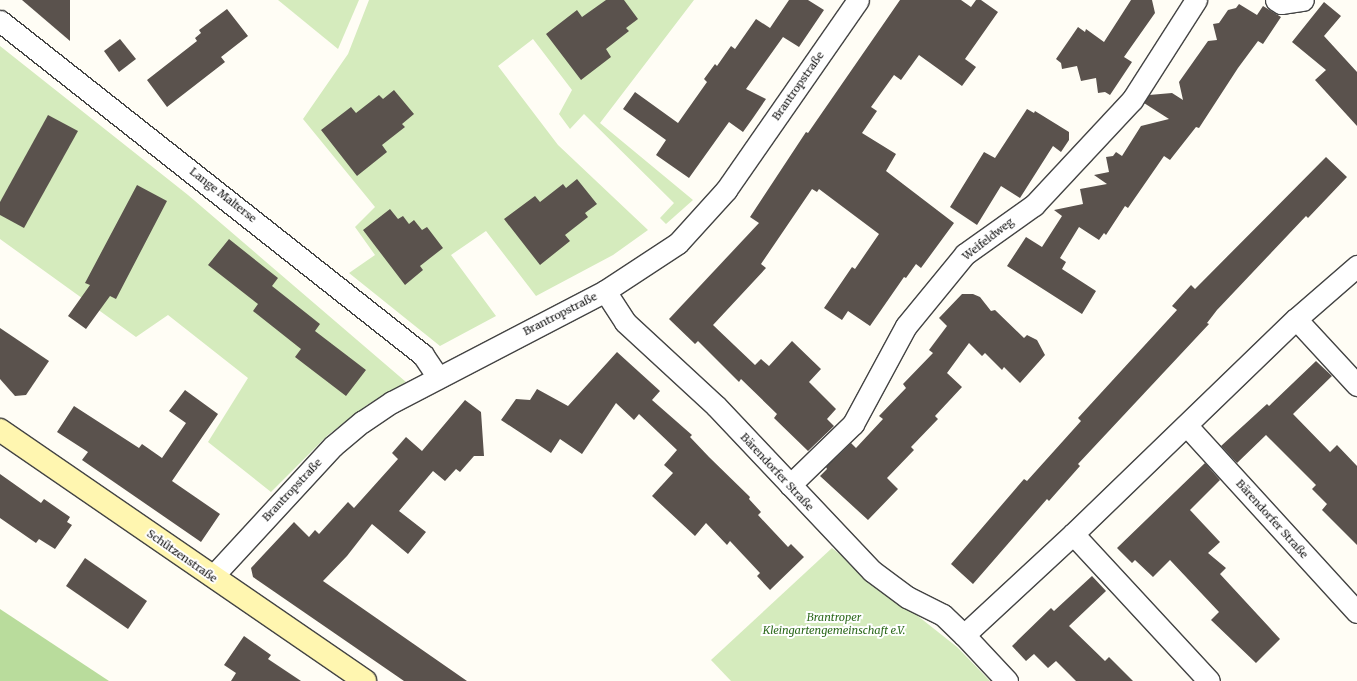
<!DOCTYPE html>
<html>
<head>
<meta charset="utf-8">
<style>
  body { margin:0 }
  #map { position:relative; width:1357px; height:681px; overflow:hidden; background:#fffdf5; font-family:Merriweather,serif }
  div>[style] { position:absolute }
  .green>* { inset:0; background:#d5ebbd }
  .forest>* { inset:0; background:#b9dc9c }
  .building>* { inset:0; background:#5a524d }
  .roads { filter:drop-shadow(1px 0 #444) drop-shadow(-1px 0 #444) drop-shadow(0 1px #444) drop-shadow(0 -1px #444) }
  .street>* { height:21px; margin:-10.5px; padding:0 10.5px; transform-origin:10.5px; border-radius:10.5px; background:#fff }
  .secondary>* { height:22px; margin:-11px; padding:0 11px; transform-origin:11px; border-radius:11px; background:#fff6b0 }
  span { translate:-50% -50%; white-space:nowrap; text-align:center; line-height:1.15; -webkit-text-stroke:4px #fff; paint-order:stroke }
  .street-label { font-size:11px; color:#111 }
  .park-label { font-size:11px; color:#2f6b1f; font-style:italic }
</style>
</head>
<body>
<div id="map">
  <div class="green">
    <i style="clip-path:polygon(278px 0,359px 0,338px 49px)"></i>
    <i style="clip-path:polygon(369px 0,694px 0,600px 123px,693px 200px,666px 224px,660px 218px,674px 203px,584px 114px,570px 129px,559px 114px,572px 90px,533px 39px,498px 66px,558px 145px,648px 230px,613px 255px,536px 296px,486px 231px,451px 255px,496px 316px,440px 346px,349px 273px,375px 255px,355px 227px,375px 207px,303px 119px,348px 54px)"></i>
    <i style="clip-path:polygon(0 46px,188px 195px,406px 382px,367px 405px,328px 435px,271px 492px,208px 442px,248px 378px,168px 315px,136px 337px,0 239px)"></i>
    <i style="clip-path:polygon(832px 548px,957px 647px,990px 681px,731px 681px,711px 660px)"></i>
  </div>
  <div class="forest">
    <i style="clip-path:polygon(0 609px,109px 681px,0 681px)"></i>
  </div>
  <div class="building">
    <i style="clip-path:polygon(22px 0,70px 0,70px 41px)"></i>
    <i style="clip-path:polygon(606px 0,624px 0,638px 19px,626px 28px,629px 31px,606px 49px,611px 57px,581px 80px,546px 34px,577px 10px,582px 17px)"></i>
    <i style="clip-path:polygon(789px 0,808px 0,824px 10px,799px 47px,783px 37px,746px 89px,766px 99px,753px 118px,743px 132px,729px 122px,689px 178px,656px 155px,666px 140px,623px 109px,635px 92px,678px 123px,707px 82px,704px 79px,715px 64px,717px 66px,731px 46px,735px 49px,756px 19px,770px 28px)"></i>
    <i style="clip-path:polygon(900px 0,961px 0,971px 7px,976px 0,981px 0,998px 12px,965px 59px,976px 67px,962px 86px,919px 55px,901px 80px,894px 75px,871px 107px,877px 111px,862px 133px,896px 154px,886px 171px,954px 223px,921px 268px,916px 264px,906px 278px,904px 277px,870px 326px,848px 311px,842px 320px,824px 308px,852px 267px,855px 269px,879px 234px,819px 189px,817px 192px,812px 189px,761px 264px,766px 268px,713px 325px,755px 365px,761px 359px,769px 366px,792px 341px,821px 369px,809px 382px,836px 409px,827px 419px,834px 426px,808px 451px,774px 418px,777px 414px,741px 379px,739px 382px,698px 341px,695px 344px,669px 319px,759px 223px,750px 217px,806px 132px,808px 133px)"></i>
    <i style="clip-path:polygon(1131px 0,1152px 0,1155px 13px,1124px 57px,1132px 62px,1110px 95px,1105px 92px,1098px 93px,1096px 78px,1081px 81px,1077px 66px,1062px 69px,1061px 63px,1056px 59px,1078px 27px,1085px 32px,1086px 29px,1104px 42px)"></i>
    <i style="clip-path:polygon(1324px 2px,1341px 16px,1324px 36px,1357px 72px,1357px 126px,1315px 80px,1326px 70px,1292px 42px)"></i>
    <i style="clip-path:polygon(1239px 4px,1257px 15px,1263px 6px,1281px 17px,1263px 44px,1258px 41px,1238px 68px,1199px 128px,1196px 127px,1170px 160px,1164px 156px,1128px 208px,1125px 206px,1106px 235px,1104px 233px,1099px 240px,1079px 227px,1060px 258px,1066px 262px,1062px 269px,1096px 291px,1082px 314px,1007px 266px,1026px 237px,1042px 247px,1062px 216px,1054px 210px,1083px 204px,1080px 189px,1107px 184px,1094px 175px,1109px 172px,1106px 157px,1113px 156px,1116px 152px,1122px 156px,1141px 126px,1169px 119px,1144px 103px,1149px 95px,1172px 93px,1183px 100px,1179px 82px,1208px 41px,1217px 40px,1213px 24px,1219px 23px,1228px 10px,1236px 8px)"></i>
    <i style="clip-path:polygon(227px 9px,248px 36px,221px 57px,225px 62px,167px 107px,147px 80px,197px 41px,195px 38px,201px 33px,199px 30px)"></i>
    <i style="clip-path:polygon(120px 39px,136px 59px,119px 72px,104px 51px)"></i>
    <i style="clip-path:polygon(394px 90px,414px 114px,402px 124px,405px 127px,382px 145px,387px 152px,357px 176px,321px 130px,351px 107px,356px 113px,379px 95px,383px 99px)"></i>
    <i style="clip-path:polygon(1027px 109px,1034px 113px,1035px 111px,1069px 132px,1069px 140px,1061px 152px,1053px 146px,1020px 198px,1001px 186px,977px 225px,950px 207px,984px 152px,995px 158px)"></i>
    <i style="clip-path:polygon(48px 115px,78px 131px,24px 228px,0 215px,0 202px)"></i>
    <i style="clip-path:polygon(1326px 157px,1347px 177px,1308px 218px,1306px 216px,1217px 310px,1207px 323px,1209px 324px,1078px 464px,1080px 466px,1049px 501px,1047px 499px,973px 584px,951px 564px,1024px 479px,1027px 481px,1081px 421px,1078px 418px,1177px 310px,1172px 306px,1191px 285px,1195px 289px)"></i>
    <i style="clip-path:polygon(577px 179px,597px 204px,585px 213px,588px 217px,565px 235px,570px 241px,540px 265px,504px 219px,535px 196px,540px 202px,563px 184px,566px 188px)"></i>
    <i style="clip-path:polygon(137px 185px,167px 201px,116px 299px,110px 296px,86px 329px,68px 316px,90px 285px,85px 283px)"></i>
    <i style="clip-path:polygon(390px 209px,398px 219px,403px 216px,409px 224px,414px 220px,422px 230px,427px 227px,443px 248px,420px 266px,423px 270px,405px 285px,363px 230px)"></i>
    <i style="clip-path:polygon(229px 239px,278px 278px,272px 286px,320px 324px,315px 331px,366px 370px,346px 396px,295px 357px,301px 349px,253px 311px,258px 304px,208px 265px)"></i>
    <i style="clip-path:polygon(962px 294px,973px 294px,980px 297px,991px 311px,995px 310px,1024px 338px,1027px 335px,1037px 340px,1045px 355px,1020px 383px,1004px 367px,1002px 370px,985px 353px,982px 356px,969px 343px,947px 373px,962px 387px,935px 416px,938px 419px,911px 447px,914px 450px,887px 478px,898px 489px,868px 520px,820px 476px,827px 469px,826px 467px,851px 443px,856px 448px,883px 419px,879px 416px,906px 388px,903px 384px,933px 353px,929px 350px,947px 326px,939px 318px)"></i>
    <i style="clip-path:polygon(0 328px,49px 361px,26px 395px,15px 396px,0 379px)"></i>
    <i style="clip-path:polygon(617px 352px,660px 391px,652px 400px,692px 435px,690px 437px,709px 457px,750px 497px,749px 499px,761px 512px,758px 515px,788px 547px,791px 544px,804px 557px,770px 590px,757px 576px,760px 573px,730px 541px,727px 545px,706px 523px,695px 536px,652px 496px,673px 473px,664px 465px,677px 450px,639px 414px,634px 420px,616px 403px,582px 454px,560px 439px,551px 453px,501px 420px,516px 399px,530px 400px,537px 389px,568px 406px)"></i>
    <i style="clip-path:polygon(1316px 361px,1332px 376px,1293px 414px,1330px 452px,1337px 445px,1357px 466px,1357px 545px,1322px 510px,1327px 504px,1312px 489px,1316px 485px,1266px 435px,1237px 463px,1221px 446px,1267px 404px,1269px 406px)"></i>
    <i style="clip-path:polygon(185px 390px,218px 414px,172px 481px,220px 514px,201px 542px,82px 460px,88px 452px,57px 432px,74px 406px,139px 448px,142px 444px,162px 458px,186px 423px,169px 411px)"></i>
    <i style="clip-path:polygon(465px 400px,481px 412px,484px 456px,474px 456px,460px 472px,456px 469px,445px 481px,433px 471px,399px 511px,426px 532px,408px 554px,372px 524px,347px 556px,323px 581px,467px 681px,404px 681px,253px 577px,251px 568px,294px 522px,309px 537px,315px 530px,319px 534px,348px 502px,354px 508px,398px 459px,392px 453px,406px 437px,422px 451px)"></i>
    <i style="clip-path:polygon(1205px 463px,1220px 480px,1190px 510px,1220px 542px,1208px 553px,1226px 568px,1220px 574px,1280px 639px,1256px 663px,1211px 620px,1219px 612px,1170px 560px,1153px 577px,1135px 560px,1132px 563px,1117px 548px)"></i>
    <i style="clip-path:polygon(0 474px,41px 503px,44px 499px,70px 517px,67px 522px,72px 525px,55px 549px,39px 539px,36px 543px,0 518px)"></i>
    <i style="clip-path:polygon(85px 558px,147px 601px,128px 629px,66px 586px)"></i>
    <i style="clip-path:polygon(1092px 576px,1106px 591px,1069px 626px,1105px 661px,1109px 657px,1133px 681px,1076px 681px,1056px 661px,1048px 668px,1034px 654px,1026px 661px,1012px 646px,1051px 608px,1054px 611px)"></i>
    <i style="clip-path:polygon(244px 636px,271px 655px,268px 659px,301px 681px,231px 681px,236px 673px,224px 665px)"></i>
  </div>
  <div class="roads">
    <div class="street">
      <i style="left:1276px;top:0;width:6px;rotate:31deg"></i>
      <i style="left:1281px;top:3px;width:22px;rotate:-8deg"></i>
      <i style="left:0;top:21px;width:539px;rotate:38.29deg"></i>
      <i style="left:423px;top:355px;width:27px;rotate:56deg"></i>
      <i style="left:605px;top:291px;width:37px;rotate:57deg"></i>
      <i style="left:625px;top:322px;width:124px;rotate:42.7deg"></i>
      <i style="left:716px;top:406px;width:227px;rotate:46.6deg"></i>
      <i style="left:872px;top:571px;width:44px;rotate:36.6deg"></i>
      <i style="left:907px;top:597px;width:40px;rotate:26.6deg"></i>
      <i style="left:943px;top:615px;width:29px;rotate:44deg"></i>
      <i style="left:964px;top:635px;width:149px;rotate:-42.8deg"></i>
      <i style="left:1073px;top:534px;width:310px;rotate:-44deg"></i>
      <i style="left:1296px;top:319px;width:81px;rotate:-41deg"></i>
      <i style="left:1296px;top:319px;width:90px;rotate:47.3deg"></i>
      <i style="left:1187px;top:426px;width:252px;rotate:47.6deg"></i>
      <i style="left:790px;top:485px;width:88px;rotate:-44.1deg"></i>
      <i style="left:853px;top:424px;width:111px;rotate:-61.6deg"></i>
      <i style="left:906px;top:326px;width:93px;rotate:-50.7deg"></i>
      <i style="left:965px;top:254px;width:85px;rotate:-35.4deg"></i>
      <i style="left:1034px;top:205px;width:144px;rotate:-47deg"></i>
      <i style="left:1132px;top:100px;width:119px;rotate:-57.4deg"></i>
      <i style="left:1073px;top:534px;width:200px;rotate:47.2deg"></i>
      <i style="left:213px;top:576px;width:177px;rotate:-47.3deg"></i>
      <i style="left:333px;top:446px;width:38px;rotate:-40deg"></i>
      <i style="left:362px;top:422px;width:36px;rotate:-34deg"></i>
      <i style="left:392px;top:402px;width:240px;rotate:-27.5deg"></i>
      <i style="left:605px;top:291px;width:87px;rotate:-33.3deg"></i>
      <i style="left:678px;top:243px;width:72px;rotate:-47.8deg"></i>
      <i style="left:726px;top:190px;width:231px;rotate:-55.2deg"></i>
      <i style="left:964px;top:635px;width:63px;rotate:46.9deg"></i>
    </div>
    <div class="secondary">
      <i style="left:0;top:430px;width:443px;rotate:34.5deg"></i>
    </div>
  </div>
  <div class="street-label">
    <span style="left:798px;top:86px;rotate:-55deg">Brantropstraße</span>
    <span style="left:223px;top:195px;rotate:38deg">Lange Malterse</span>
    <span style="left:988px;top:239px;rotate:-38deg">Weifeldweg</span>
    <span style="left:560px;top:314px;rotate:-27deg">Brantropstraße</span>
    <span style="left:777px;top:472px;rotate:47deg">Bärendorfer Straße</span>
    <span style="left:292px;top:490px;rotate:-47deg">Brantropstraße</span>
    <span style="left:1272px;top:519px;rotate:48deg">Bärendorfer Straße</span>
    <span style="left:182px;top:556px;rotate:35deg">Schützenstraße</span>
  </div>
  <div class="park-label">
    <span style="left:834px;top:624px">Brantroper<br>Kleingartengemeinschaft e.V.</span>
  </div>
</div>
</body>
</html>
